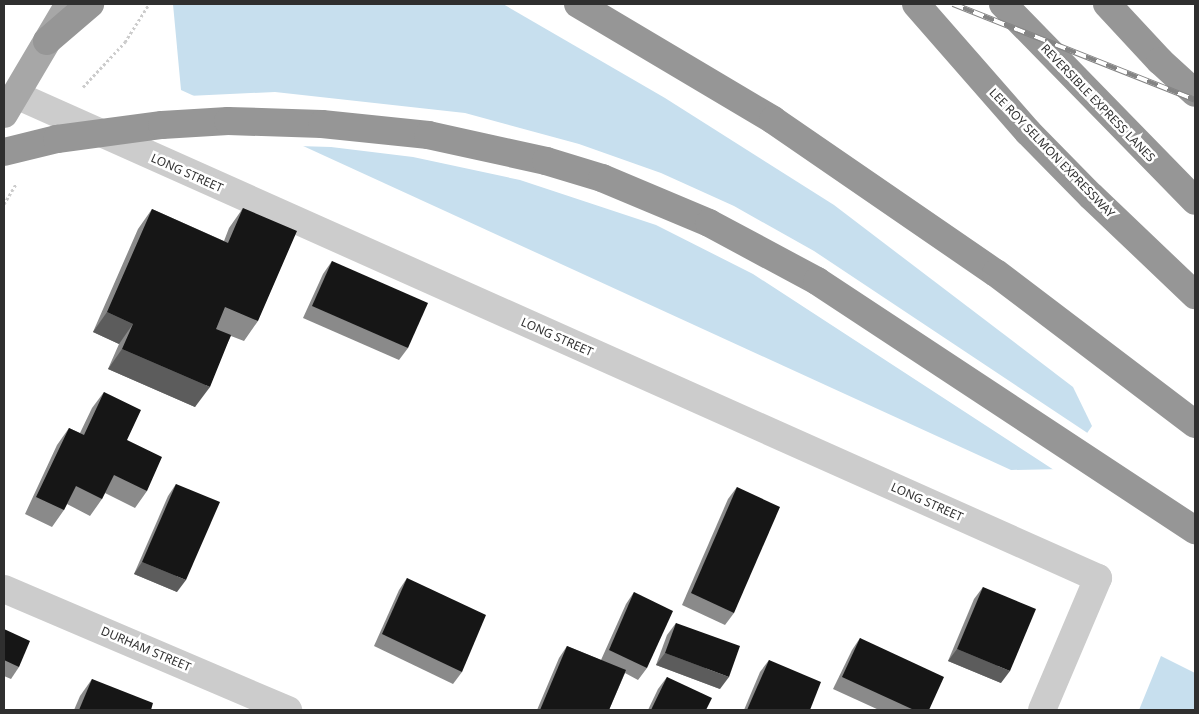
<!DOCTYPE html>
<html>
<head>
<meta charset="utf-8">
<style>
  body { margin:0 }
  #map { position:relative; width:1199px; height:714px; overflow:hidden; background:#fff; font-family:"Noto Sans",sans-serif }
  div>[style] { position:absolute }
  .water>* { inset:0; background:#c7dfee }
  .pier>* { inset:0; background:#fff }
  .path>* { height:3px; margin-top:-1.5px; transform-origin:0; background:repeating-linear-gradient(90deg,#ccc 0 2.5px,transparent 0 5px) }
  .minor>* { height:28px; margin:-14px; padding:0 14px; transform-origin:14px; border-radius:14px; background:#ccc }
  .primary>* { height:28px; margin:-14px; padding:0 14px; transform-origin:14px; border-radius:14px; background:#a7a7a7 }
  .motorway>* { height:28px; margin:-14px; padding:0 14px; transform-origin:14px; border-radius:14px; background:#969696 }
  .rail>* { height:5.5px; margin-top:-2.75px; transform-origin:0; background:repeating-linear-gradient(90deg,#fff 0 11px,#848484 0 22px); box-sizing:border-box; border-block:1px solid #848484 }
  .wall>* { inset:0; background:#8a8a8a }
  .shaded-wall>* { inset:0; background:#5c5c5c }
  .building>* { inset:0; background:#161616 }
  span { translate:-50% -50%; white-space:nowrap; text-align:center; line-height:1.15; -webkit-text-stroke:5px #fff; paint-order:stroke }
  .street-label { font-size:12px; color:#2f2f2f }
  .frame { position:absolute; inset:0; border:5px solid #2f2f2f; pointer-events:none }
</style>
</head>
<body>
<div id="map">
  <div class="water">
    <i style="clip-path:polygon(173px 4px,503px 4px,665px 98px,834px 205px,1073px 387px,1092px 426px,1062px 469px,1011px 470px,181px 90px)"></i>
    <i style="clip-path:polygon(1161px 656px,1195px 673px,1195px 710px,1139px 710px)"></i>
  </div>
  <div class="pier">
    <i style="clip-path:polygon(275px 92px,465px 113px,579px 144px,661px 173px,734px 206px,814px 251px,1089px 434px,1064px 471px,1057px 472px,753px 274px,656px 225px,520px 180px,413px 157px,331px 147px,298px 146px,188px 96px)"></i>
  </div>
  <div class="path">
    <i style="left:83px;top:87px;width:62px;rotate:-47deg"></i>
    <i style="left:125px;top:42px;width:45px;rotate:-57.7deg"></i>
    <i style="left:4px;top:204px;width:23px;rotate:-59deg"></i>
  </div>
  <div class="minor">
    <i style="left:16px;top:95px;width:1185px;rotate:24.06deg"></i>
    <i style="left:1098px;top:578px;width:143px;rotate:113deg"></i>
    <i style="left:4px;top:589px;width:309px;rotate:23.1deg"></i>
  </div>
  <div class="primary">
    <i style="left:4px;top:114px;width:128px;rotate:-59.4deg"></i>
  </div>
  <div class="motorway">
    <i style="left:578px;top:4px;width:227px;rotate:30.7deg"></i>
    <i style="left:773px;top:120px;width:270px;rotate:34.5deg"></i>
    <i style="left:996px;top:273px;width:250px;rotate:37.2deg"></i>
    <i style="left:916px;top:4px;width:170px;rotate:48.8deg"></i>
    <i style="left:1028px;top:132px;width:90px;rotate:45.5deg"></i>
    <i style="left:1091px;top:196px;width:144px;rotate:43.6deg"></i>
    <i style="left:1003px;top:4px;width:275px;rotate:45.7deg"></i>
    <i style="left:1107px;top:4px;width:78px;rotate:47.1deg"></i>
    <i style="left:1160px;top:61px;width:47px;rotate:42.4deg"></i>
    <i style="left:47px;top:41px;width:57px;rotate:-40.7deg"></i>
    <i style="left:4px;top:152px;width:55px;rotate:-13.8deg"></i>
    <i style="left:57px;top:139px;width:106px;rotate:-7.6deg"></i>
    <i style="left:162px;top:125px;width:66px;rotate:-3.5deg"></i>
    <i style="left:228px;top:121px;width:94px;rotate:1.8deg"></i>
    <i style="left:322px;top:124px;width:107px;rotate:5.9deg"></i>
    <i style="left:428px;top:135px;width:121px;rotate:12.4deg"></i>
    <i style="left:546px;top:161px;width:59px;rotate:16.9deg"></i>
    <i style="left:602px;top:178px;width:116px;rotate:22.8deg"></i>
    <i style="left:709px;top:223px;width:123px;rotate:28.2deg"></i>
    <i style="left:817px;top:281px;width:453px;rotate:33.4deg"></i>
  </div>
  <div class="rail">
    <i style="left:953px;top:4px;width:260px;rotate:21.6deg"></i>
  </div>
  <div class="wall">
    <i style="clip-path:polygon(243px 208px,258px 321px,244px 341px,231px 336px,195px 407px,108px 369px,119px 344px,93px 332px,138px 229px,152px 209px,224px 241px,229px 228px)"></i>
    <i style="clip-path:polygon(332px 261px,408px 348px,399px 360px,303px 318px,323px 274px)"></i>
    <i style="clip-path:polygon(104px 392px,127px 440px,147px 491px,135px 508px,105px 493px,102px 499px,90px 516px,67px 504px,64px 510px,52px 527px,25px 514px,57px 445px,69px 428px,80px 433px,92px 408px)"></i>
    <i style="clip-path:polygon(176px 484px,177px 592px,134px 574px,168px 496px)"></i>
    <i style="clip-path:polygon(737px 487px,734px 613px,725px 625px,682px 605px,728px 499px)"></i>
    <i style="clip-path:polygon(407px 578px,462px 672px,453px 684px,374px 646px,399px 590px)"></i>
    <i style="clip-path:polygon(983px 587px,1001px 683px,948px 661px,974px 599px)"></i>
    <i style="clip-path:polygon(634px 592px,647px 668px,638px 680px,625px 673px,609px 710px,537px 710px,559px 658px,567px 646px,601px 660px,626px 604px)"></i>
    <i style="clip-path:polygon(676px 623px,720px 689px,656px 665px,667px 635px)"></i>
    <i style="clip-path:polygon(4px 629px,19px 667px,11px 679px,4px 676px)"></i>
    <i style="clip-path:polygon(860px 638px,929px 710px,879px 710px,833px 689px,852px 650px)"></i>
    <i style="clip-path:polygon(769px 660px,810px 710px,744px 710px,760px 672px)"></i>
    <i style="clip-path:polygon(667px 677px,706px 710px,648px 710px,658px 689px)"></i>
    <i style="clip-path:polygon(92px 679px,151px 710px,74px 710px,80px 696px)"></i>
  </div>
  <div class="shaded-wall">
    <i style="clip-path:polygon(107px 312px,133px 324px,119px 344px,93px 332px)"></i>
    <i style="clip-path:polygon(122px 349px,210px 387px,195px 407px,108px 369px)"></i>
    <i style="clip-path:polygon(142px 562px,186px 580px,177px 592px,134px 574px)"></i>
    <i style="clip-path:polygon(957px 649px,1010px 671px,1001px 683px,948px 661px)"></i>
    <i style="clip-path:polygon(665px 653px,729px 677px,720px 689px,656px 665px)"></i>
  </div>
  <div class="building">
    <i style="clip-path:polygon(243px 208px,297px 231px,258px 321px,225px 307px,216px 329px,231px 335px,210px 387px,122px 349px,133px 324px,107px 312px,152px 209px,228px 243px)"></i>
    <i style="clip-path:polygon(332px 261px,428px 303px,408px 348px,312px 306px)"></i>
    <i style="clip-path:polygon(104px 392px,141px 410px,127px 440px,162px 457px,147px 491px,114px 475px,102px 499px,76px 486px,64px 510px,36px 497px,69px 428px,84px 435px)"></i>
    <i style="clip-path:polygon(176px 484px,220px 502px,186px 580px,142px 562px)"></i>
    <i style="clip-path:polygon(737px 487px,780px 507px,734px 613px,691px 593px)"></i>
    <i style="clip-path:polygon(407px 578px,486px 615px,462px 672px,382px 634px)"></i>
    <i style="clip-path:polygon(983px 587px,1036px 609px,1010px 671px,957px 649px)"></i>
    <i style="clip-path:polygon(634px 592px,673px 611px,647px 668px,609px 650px)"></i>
    <i style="clip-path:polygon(676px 623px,740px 646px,729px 677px,665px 653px)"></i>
    <i style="clip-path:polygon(4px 629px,30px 641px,19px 667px,4px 660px)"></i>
    <i style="clip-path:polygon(860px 638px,944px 677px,929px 710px,914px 710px,842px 677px)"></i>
    <i style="clip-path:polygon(567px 646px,626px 670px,609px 710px,540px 710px)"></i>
    <i style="clip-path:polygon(769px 660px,821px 682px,810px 710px,747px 710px)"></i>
    <i style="clip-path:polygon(667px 677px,712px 698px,706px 710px,651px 710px)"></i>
    <i style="clip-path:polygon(92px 679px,153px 703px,151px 710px,79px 710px)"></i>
  </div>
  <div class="street-label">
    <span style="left:1098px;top:103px;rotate:46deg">REVERSIBLE EXPRESS LANES</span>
    <span style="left:1052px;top:153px;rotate:46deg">LEE ROY SELMON EXPRESSWAY</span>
    <span style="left:187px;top:173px;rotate:24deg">LONG STREET</span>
    <span style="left:557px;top:337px;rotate:24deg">LONG STREET</span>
    <span style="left:927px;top:502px;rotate:24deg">LONG STREET</span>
    <span style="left:146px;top:649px;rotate:23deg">DURHAM STREET</span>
  </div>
  <div class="frame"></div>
</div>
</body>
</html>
